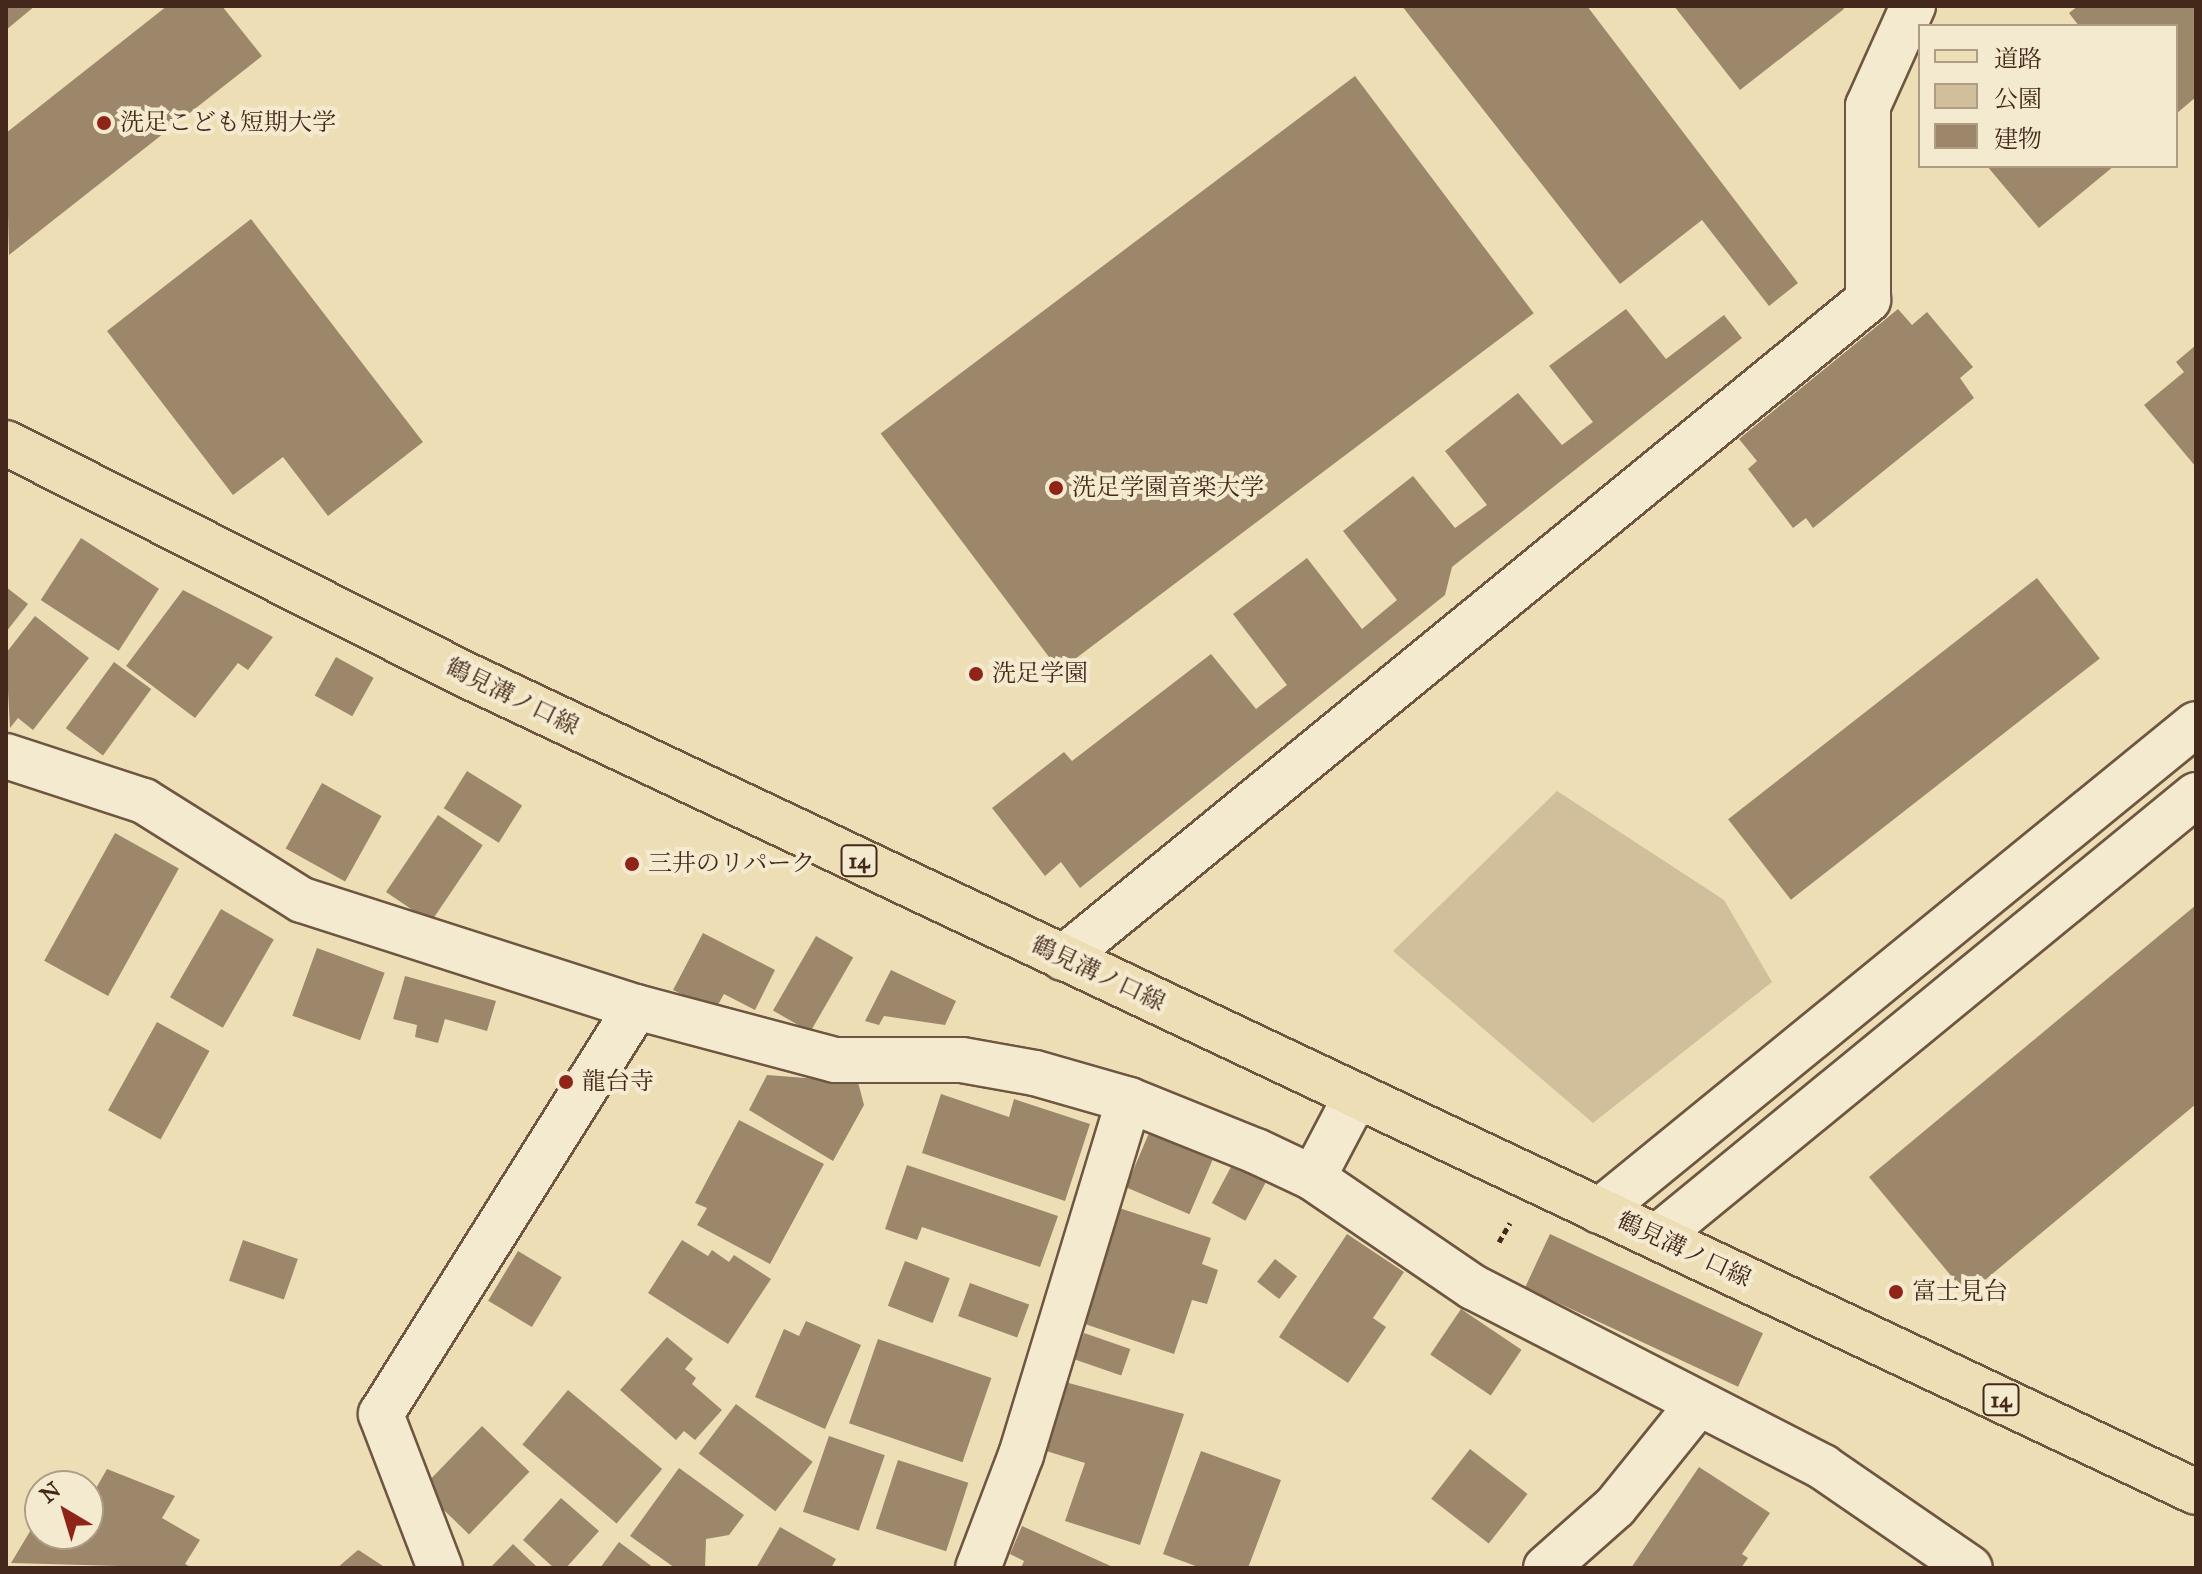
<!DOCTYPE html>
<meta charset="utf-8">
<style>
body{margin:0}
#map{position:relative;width:2202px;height:1574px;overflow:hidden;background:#eedeb5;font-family:"IM FELL Great Primer","Noto Serif JP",serif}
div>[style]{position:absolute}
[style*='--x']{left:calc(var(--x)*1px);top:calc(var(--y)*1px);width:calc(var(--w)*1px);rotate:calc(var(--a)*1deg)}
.green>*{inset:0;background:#d1bf9b}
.building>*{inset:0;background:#9c876b;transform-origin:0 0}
.path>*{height:5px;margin-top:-2.5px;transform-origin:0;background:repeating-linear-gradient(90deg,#44281b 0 6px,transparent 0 10px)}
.roads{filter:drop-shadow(2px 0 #6e5642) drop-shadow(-2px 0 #6e5642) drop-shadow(0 2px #6e5642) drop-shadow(0 -2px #6e5642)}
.minor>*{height:44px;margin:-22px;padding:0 22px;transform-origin:22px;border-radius:22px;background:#f4eacf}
.major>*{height:44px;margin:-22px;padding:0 22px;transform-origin:22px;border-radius:22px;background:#eedeb5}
.dots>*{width:22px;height:22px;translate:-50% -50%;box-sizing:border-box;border:4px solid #f4eacf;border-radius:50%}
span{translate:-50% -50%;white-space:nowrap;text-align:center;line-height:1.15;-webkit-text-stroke:8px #f4eacf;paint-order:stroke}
.shield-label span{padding:2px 6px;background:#f4eacf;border:2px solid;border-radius:6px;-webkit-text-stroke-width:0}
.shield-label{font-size:22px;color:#44281b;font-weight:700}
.poi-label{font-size:24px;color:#44281b}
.left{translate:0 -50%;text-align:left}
.street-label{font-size:24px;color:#44281b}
.frame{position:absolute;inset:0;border:8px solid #44281b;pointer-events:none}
.legend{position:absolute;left:1918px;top:24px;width:260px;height:144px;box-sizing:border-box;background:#f4eacf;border:2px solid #ae9c87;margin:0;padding:10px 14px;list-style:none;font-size:24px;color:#44281b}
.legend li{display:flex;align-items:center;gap:16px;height:40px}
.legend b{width:40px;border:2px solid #ae9c87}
.north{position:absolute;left:24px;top:1470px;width:80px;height:80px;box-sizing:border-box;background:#f4eacf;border:2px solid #ae9c87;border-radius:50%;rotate:322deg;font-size:22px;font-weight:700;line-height:32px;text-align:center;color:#44281b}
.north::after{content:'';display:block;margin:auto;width:28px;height:36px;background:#8f2418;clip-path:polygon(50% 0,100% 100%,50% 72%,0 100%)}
</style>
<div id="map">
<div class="green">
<div style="clip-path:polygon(1557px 791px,1724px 900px,1772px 982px,1593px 1123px,1393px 951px)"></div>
</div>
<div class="building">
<div style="clip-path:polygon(6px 6px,35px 6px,6px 30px)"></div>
<div style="clip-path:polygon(167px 6px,222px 6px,262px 56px,9px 255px,6px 133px)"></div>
<div style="clip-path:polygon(1402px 6px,1587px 6px,1798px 283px,1769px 306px,1702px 220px,1620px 284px)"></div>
<div style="clip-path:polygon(1674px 6px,1842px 6px,1844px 9px,1740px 90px)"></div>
<div style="clip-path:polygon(2078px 6px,2196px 6px,2196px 97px,2176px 114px,2176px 26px,2079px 26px,2069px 13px)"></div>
<div style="left:1355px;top:76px;width:297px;height:594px;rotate:53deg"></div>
<div style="clip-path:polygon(1987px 166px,2114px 166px,2039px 228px)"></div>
<div style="clip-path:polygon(251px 219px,423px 442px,328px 516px,283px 457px,233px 495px,107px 331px)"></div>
<div style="clip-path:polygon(1626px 309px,1666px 359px,1724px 315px,1742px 338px,1452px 567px,1445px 595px,1080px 888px,1061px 862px,1045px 876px,992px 808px,1064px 752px,1072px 761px,1211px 654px,1256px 709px,1287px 685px,1233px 614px,1307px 558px,1362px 629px,1397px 600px,1343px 531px,1413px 476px,1455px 528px,1487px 505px,1445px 451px,1518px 393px,1562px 445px,1593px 422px,1549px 366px)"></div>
<div style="clip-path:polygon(1898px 309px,1912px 325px,1927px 312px,1973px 367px,1960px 378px,1974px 398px,1813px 528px,1806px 518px,1793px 528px,1748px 469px,1757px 461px,1739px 439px)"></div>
<div style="clip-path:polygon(2196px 345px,2196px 467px,2144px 405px,2184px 372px,2176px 362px)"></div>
<div style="left:81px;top:538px;width:93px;height:74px;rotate:33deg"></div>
<div style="left:2037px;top:578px;width:102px;height:392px;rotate:52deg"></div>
<div style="clip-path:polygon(6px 587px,28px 604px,6px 632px)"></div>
<div style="clip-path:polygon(183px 590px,273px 637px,248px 670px,238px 663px,195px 718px,126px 666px)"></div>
<div style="clip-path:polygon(35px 616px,89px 658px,33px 730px,18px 718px,10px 728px,6px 653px)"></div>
<div style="left:336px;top:657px;width:43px;height:44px;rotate:29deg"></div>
<div style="left:114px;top:662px;width:46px;height:82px;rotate:36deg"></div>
<div style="left:467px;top:771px;width:65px;height:44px;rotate:32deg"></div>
<div style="left:322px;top:783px;width:68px;height:75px;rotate:29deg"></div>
<div style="left:438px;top:815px;width:54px;height:93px;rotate:34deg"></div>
<div style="left:115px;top:833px;width:73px;height:146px;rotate:29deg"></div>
<div style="clip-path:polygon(2196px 905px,2196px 1104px,1967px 1295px,1869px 1177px)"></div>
<div style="left:221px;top:909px;width:61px;height:102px;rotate:30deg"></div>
<div style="clip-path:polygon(703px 933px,775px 970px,755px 1010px,724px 994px,715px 1010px,673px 990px)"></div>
<div style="left:816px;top:936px;width:43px;height:86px;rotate:30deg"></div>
<div style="left:317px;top:948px;width:72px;height:72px;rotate:20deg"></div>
<div style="clip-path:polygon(891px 970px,956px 1001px,945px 1025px,884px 1016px,879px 1025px,865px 1021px)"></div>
<div style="clip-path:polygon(405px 976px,496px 1001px,487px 1031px,445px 1019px,438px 1043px,415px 1037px,417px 1025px,393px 1019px)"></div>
<div style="left:157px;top:1022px;width:60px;height:101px;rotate:29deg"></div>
<div style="clip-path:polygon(767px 1075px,858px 1082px,864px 1105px,833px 1161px,749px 1110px)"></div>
<div style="clip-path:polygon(941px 1094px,1009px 1117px,1014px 1099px,1090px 1124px,1065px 1201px,922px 1153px)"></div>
<div style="clip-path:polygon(739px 1120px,824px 1164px,770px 1264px,697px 1225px,707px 1208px,695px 1203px)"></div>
<div style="left:1149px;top:1133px;width:69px;height:59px;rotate:23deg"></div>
<div style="clip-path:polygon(907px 1165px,1058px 1216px,1040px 1267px,922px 1227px,917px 1240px,885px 1229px)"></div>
<div style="left:1232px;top:1165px;width:38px;height:43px;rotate:28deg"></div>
<div style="clip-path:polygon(1116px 1207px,1211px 1238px,1202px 1264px,1218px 1270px,1207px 1304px,1192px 1300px,1174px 1354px,1079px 1322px)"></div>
<div style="clip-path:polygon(1347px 1234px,1404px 1272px,1373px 1318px,1386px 1327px,1348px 1383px,1279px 1337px)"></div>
<div style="left:1550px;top:1234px;width:235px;height:59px;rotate:25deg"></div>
<div style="left:243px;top:1240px;width:58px;height:43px;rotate:19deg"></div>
<div style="clip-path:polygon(682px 1240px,708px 1256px,712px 1250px,729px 1262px,734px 1255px,771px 1279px,728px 1344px,648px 1293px)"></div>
<div style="left:518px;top:1251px;width:51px;height:58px;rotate:31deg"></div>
<div style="left:1275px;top:1259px;width:28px;height:29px;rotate:38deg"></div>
<div style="left:905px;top:1261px;width:48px;height:48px;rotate:21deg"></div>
<div style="left:970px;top:1283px;width:63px;height:35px;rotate:20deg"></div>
<div style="left:1461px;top:1309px;width:73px;height:55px;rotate:34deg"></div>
<div style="clip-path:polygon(806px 1321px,861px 1345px,825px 1429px,755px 1397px,784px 1329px,799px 1336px)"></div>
<div style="left:1084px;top:1333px;width:49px;height:28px;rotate:19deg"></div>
<div style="clip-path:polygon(667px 1337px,693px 1359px,685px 1369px,696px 1378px,692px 1384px,722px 1410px,695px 1440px,684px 1431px,676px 1440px,620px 1390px)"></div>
<div style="left:878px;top:1339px;width:120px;height:89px;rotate:19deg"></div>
<div style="clip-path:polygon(1065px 1382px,1184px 1414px,1140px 1545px,1065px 1521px,1085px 1463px,1043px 1450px)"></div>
<div style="left:568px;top:1390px;width:123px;height:71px;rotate:40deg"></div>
<div style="left:736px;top:1404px;width:96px;height:62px;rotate:37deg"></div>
<div style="left:482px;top:1426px;width:66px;height:87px;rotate:44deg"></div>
<div style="left:829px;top:1436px;width:59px;height:80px;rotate:19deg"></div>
<div style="left:1470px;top:1449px;width:73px;height:63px;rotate:38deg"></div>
<div style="clip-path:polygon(1201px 1451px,1281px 1480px,1248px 1568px,1201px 1568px,1163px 1554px)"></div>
<div style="left:898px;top:1460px;width:74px;height:72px;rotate:18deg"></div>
<div style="clip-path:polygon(1699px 1467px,1770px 1513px,1742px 1554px,1748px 1558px,1741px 1568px,1631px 1568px)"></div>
<div style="clip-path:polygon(679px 1468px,744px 1515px,729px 1535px,706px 1539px,705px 1568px,675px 1568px,630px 1536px)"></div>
<div style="clip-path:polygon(107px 1469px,175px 1496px,162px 1518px,200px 1540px,185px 1564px,193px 1568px,11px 1563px,32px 1528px,49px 1537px,88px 1534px,88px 1487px,95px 1490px)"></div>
<div style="clip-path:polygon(561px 1498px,599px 1531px,566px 1568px,554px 1568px,523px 1540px)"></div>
<div style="clip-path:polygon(1022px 1526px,1115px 1568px,1021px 1568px,1024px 1561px,1010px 1554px)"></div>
<div style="clip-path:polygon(780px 1527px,836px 1559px,831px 1568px,756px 1568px)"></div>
<div style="clip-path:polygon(619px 1542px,654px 1568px,600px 1568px)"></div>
<div style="clip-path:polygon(513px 1544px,538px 1568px,490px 1568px)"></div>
<div style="clip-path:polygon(358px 1550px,360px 1551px,386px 1568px,337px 1568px)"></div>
</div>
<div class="path">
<div style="--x:1499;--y:1242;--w:22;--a:-60"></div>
</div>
<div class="roads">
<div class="minor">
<div style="--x:6;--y:756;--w:145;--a:18.1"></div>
<div style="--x:144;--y:801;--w:186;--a:32.1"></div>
<div style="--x:302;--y:900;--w:351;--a:17.8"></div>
<div style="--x:636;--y:1007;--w:206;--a:14.9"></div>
<div style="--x:835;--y:1060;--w:127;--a:0"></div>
<div style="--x:962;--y:1060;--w:74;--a:10.1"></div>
<div style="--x:1035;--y:1073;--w:98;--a:16"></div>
<div style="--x:1129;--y:1100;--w:137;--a:21.9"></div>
<div style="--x:1256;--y:1151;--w:63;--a:25.3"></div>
<div style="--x:1313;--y:1178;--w:194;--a:34.3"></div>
<div style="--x:1473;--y:1287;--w:394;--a:27.2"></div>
<div style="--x:1823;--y:1467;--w:178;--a:34.5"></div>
<div style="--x:1063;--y:958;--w:1040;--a:-39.26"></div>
<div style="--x:1868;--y:300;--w:194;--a:-90"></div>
<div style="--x:1868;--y:106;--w:110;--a:-65.8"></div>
<div style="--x:1313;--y:1178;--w:93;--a:-62.3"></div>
<div style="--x:1599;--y:1211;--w:770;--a:-39.21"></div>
<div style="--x:1657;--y:1237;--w:697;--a:-39.35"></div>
<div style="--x:440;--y:1568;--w:165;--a:-111"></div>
<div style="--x:381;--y:1414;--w:480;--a:-57.9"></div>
<div style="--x:978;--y:1568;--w:121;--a:-69.2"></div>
<div style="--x:1021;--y:1455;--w:371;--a:-73.1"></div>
<div style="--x:1546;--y:1568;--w:92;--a:-41.5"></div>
<div style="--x:1615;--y:1507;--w:132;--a:-51.1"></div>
</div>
<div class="major">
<div style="--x:6;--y:443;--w:513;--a:26.76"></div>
<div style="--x:464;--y:674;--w:1915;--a:25.28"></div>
</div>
</div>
<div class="dots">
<div style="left:104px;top:123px;background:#8f2418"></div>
<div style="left:1056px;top:488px;background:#8f2418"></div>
<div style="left:976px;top:674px;background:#8f2418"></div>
<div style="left:632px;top:864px;background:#8f2418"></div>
<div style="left:566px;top:1082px;background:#8f2418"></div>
<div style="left:1896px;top:1292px;background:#8f2418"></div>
</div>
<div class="shield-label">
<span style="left:859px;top:861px">14</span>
<span style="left:2001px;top:1400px">14</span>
</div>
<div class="poi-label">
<span class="left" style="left:120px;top:123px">洗足こども短期大学</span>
<span class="left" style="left:1072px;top:488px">洗足学園音楽大学</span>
<span class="left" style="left:992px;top:674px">洗足学園</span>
<span class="left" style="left:648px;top:864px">三井のリパーク</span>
<span class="left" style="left:582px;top:1082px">龍台寺</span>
<span class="left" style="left:1912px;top:1292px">富士見台</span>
</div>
<div class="street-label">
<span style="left:512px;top:697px;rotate:26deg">鶴見溝ノ口線</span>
<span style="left:1098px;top:974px;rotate:25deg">鶴見溝ノ口線</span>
<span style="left:1684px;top:1250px;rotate:25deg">鶴見溝ノ口線</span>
</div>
<div class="frame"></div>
<ul class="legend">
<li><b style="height:10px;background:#eedeb5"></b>道路</li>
<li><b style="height:22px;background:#d1bf9b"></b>公園</li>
<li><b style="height:22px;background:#9c876b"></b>建物</li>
</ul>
<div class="north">N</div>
</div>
